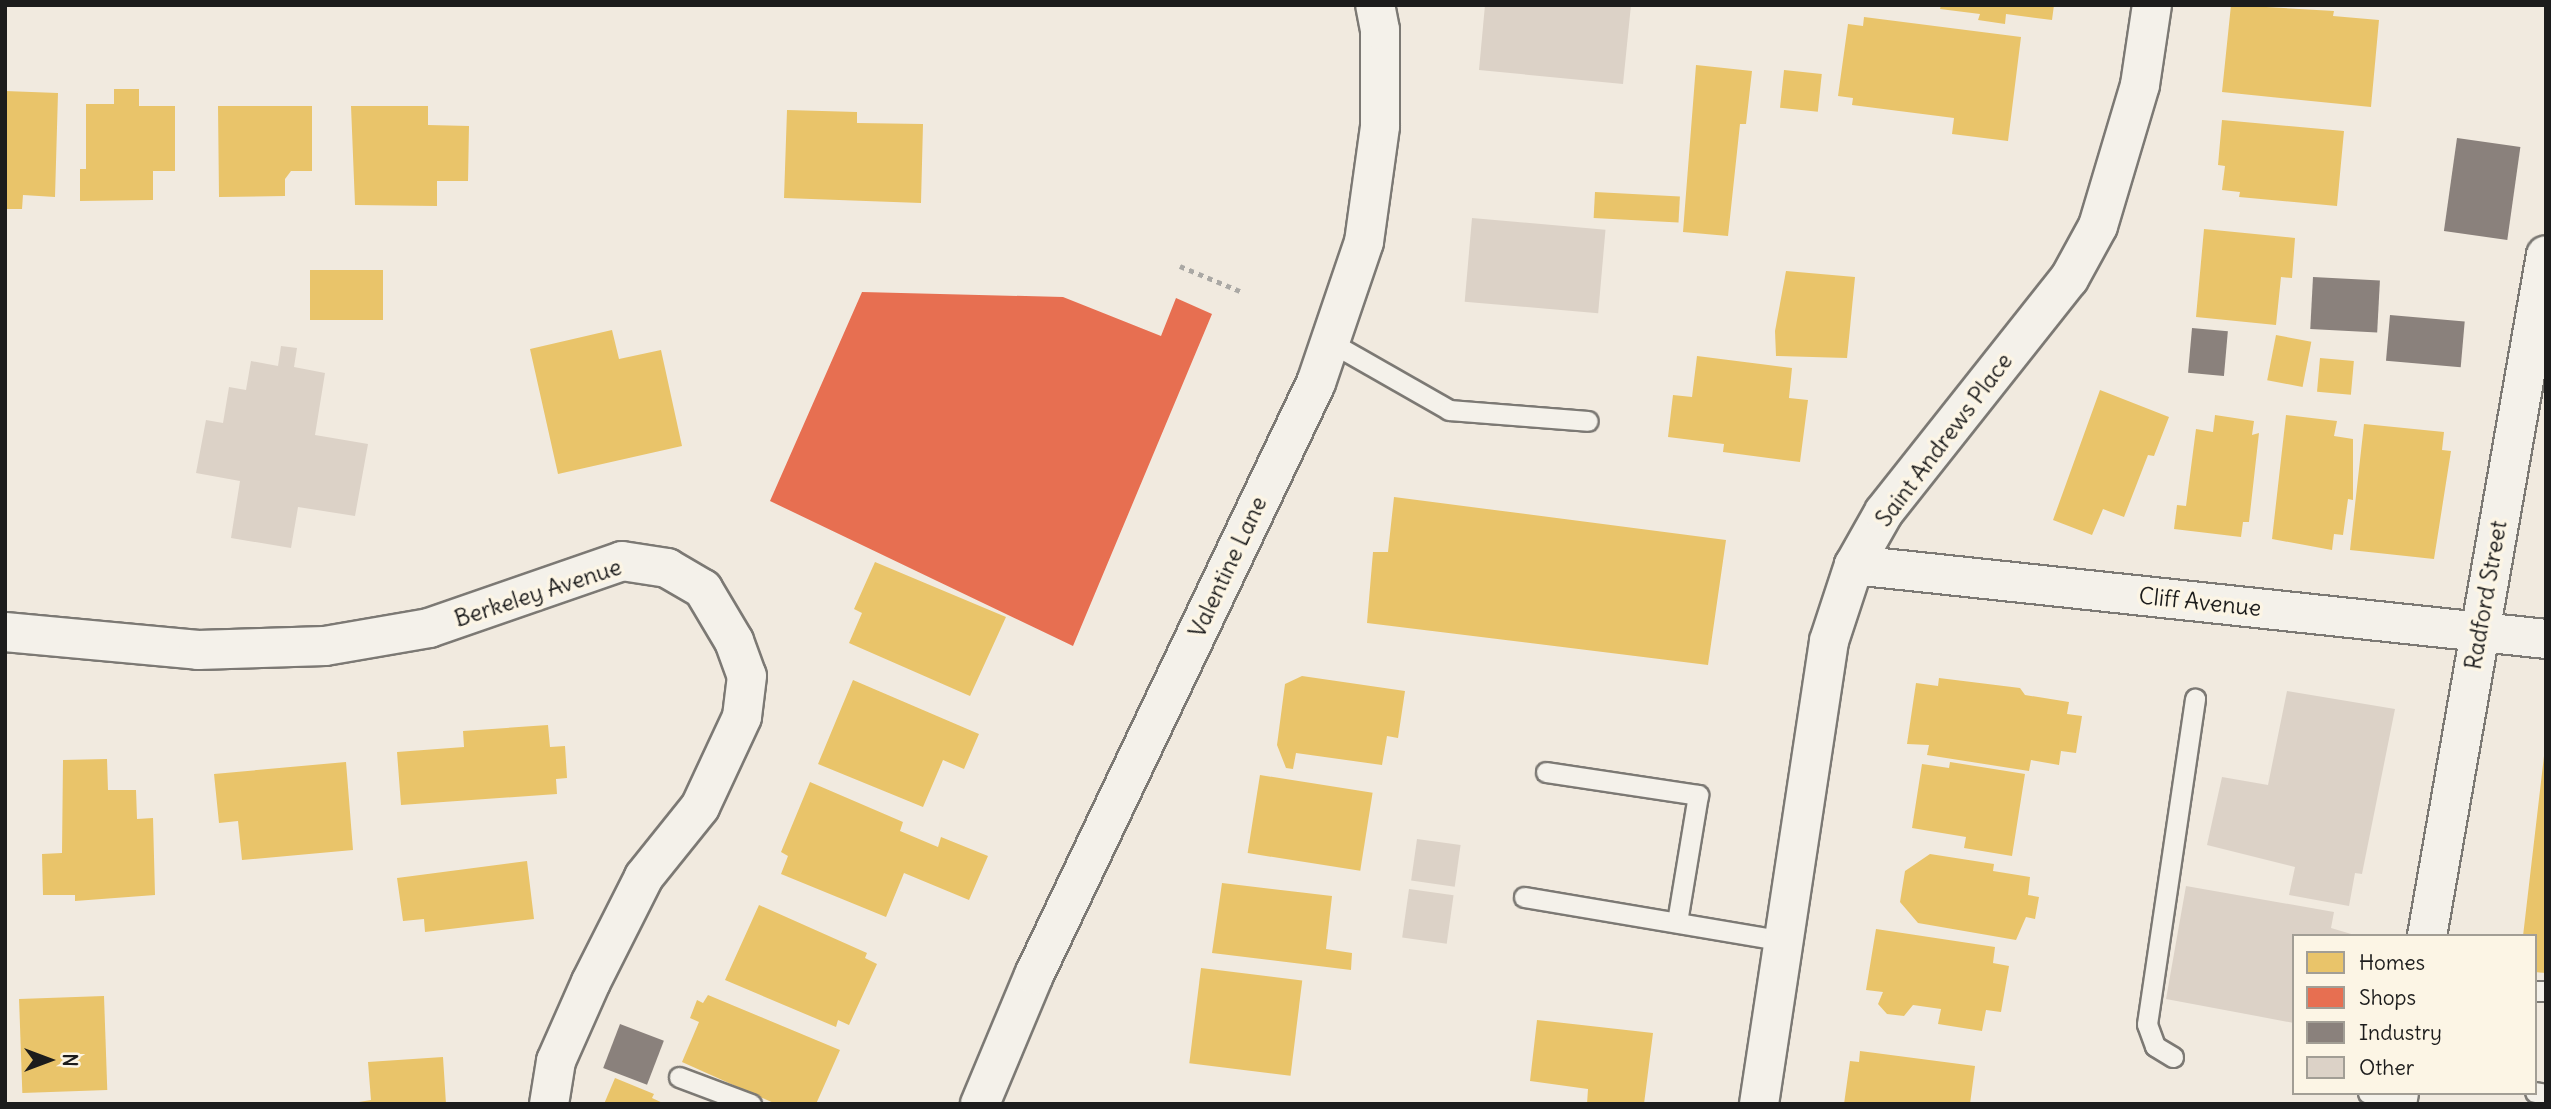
<!DOCTYPE html>
<style>
body{margin:0}
#map{position:relative;width:2551px;height:1109px;overflow:hidden;background:#f1eadf;font-family:Delius,sans-serif}
div>[style]{position:absolute}
[style*='--x']{left:calc(var(--x)*1px);top:calc(var(--y)*1px);width:calc(var(--w)*1px);rotate:calc(var(--a)*1deg)}
.homes>*{inset:0;background:#e9c46a;transform-origin:0 0}
.shops>*{inset:0;background:#e76f51}
.industry>*{inset:0;background:#8a817c;transform-origin:0 0}
.building>*{inset:0;background:#dcd2c7;transform-origin:0 0}
.path>*{height:4.5px;margin-top:-2.25px;transform-origin:0;background:repeating-linear-gradient(90deg,#aaa8a4 0 5px,transparent 0 10px)}
.roads{filter:drop-shadow(2px 0 #7c7974) drop-shadow(-2px 0 #7c7974) drop-shadow(0 2px #7c7974) drop-shadow(0 -2px #7c7974)}
.lane>*{height:19px;margin:-9.5px;padding:0 9.5px;transform-origin:9.5px;border-radius:9.5px;background:#f4f1ea}
.street>*{height:38px;margin:-19px;padding:0 19px;transform-origin:19px;border-radius:19px;background:#f4f1ea}
.secondary>*{height:38px;margin:-19px;padding:0 19px;transform-origin:19px;border-radius:19px;background:#f4f1ea}
span{translate:-50% -50%;white-space:nowrap;text-align:center;line-height:1.15;-webkit-text-stroke:7px #fcf5e5;paint-order:stroke}
.street-label{font-size:23px;color:#1c1c1c}
.frame{position:absolute;inset:0;border:7px solid #1c1c1c;pointer-events:none}
.legend{position:absolute;left:2292px;top:934px;width:245px;height:161px;box-sizing:border-box;background:#fcf5e5;border:2px solid #a29e95;margin:0;padding:9px 12px;list-style:none;font-size:21px;color:#1c1c1c}
.legend li{display:flex;align-items:center;gap:14px;height:35px}
.legend b{width:35px;border:2px solid #a29e95}
.north{position:absolute;left:14px;top:1025px;width:70px;height:70px;-webkit-text-stroke:5px #fcf5e5;paint-order:stroke;rotate:90deg;font-size:19px;font-weight:700;line-height:28px;text-align:center;color:#1c1c1c}
.north::after{content:'';display:block;margin:auto;width:24px;height:32px;background:#1c1c1c;clip-path:polygon(50% 0,100% 100%,50% 72%,0 100%)}
</style>
<div id="map">
<div class="homes">
<div style="clip-path:polygon(1941px 5px,2054px 5px,2052px 20px,2006px 14px,2005px 24px,1978px 20px,1980px 14px,1940px 9px)"></div>
<div style="clip-path:polygon(2231px 5px,2334px 11px,2333px 16px,2379px 20px,2371px 107px,2222px 92px)"></div>
<div style="clip-path:polygon(1864px 17px,2021px 37px,2008px 141px,1952px 134px,1954px 118px,1852px 105px,1853px 98px,1838px 96px,1848px 24px,1863px 26px)"></div>
<div style="clip-path:polygon(1696px 65px,1752px 71px,1746px 124px,1740px 124px,1728px 236px,1683px 232px)"></div>
<div style="left:1784px;top:70px;width:38px;height:38px;rotate:6deg"></div>
<div style="clip-path:polygon(114px 89px,139px 89px,139px 106px,175px 106px,175px 171px,153px 171px,153px 200px,80px 201px,80px 169px,86px 169px,86px 104px,114px 104px)"></div>
<div style="clip-path:polygon(5px 91px,58px 93px,55px 197px,23px 195px,22px 209px,5px 209px)"></div>
<div style="clip-path:polygon(218px 106px,312px 106px,312px 171px,291px 171px,285px 179px,285px 196px,219px 197px)"></div>
<div style="clip-path:polygon(351px 106px,428px 106px,428px 125px,469px 126px,468px 181px,437px 181px,437px 206px,355px 205px)"></div>
<div style="clip-path:polygon(787px 110px,857px 112px,857px 123px,923px 124px,921px 203px,784px 198px)"></div>
<div style="clip-path:polygon(2222px 120px,2344px 131px,2337px 206px,2239px 197px,2240px 192px,2222px 190px,2225px 166px,2218px 165px)"></div>
<div style="left:1595px;top:192px;width:85px;height:26px;rotate:3deg"></div>
<div style="clip-path:polygon(2204px 229px,2295px 238px,2292px 278px,2281px 277px,2276px 325px,2196px 317px)"></div>
<div style="left:310px;top:270px;width:73px;height:50px"></div>
<div style="clip-path:polygon(1786px 271px,1855px 277px,1847px 358px,1776px 356px,1775px 331px)"></div>
<div style="clip-path:polygon(612px 330px,619px 359px,661px 350px,682px 446px,558px 474px,530px 349px)"></div>
<div style="left:2276px;top:335px;width:36px;height:46px;rotate:11deg"></div>
<div style="clip-path:polygon(1697px 356px,1792px 368px,1789px 398px,1808px 400px,1800px 462px,1723px 452px,1724px 444px,1668px 437px,1673px 395px,1692px 397px)"></div>
<div style="left:2320px;top:358px;width:34px;height:34px;rotate:5deg"></div>
<div style="clip-path:polygon(2100px 390px,2169px 417px,2154px 456px,2148px 455px,2124px 517px,2103px 509px,2092px 535px,2053px 520px)"></div>
<div style="clip-path:polygon(2215px 415px,2254px 421px,2252px 435px,2259px 433px,2249px 522px,2243px 522px,2241px 537px,2174px 529px,2177px 505px,2186px 506px,2196px 429px,2213px 432px)"></div>
<div style="clip-path:polygon(2286px 415px,2337px 421px,2334px 436px,2353px 439px,2353px 500px,2348px 499px,2343px 535px,2334px 534px,2332px 550px,2272px 539px)"></div>
<div style="clip-path:polygon(2364px 424px,2444px 432px,2442px 450px,2451px 451px,2434px 559px,2350px 550px)"></div>
<div style="clip-path:polygon(1394px 497px,1726px 540px,1708px 665px,1367px 623px,1373px 552px,1388px 552px)"></div>
<div style="clip-path:polygon(875px 562px,1006px 617px,970px 696px,849px 643px,862px 613px,854px 609px)"></div>
<div style="clip-path:polygon(1302px 676px,1405px 691px,1398px 738px,1387px 736px,1382px 765px,1296px 753px,1293px 769px,1286px 768px,1277px 745px,1285px 684px)"></div>
<div style="clip-path:polygon(1939px 678px,2020px 688px,2025px 695px,2069px 702px,2067px 714px,2082px 716px,2076px 753px,2061px 751px,2059px 765px,2031px 760px,2029px 771px,1927px 755px,1929px 745px,1907px 744px,1916px 683px,1938px 686px)"></div>
<div style="clip-path:polygon(853px 680px,979px 734px,964px 769px,943px 760px,923px 807px,818px 764px)"></div>
<div style="clip-path:polygon(548px 725px,550px 747px,565px 746px,567px 778px,556px 779px,557px 794px,401px 805px,397px 752px,464px 747px,463px 731px)"></div>
<div style="clip-path:polygon(2544px 756px,2546px 756px,2546px 973px,2535px 972px,2535px 936px,2523px 936px)"></div>
<div style="clip-path:polygon(107px 759px,108px 790px,136px 790px,137px 819px,153px 818px,155px 895px,75px 901px,75px 895px,43px 895px,42px 854px,62px 853px,63px 760px)"></div>
<div style="clip-path:polygon(346px 762px,353px 850px,242px 860px,238px 821px,219px 823px,214px 774px)"></div>
<div style="clip-path:polygon(1950px 762px,2025px 774px,2012px 856px,1964px 848px,1966px 837px,1912px 828px,1922px 764px,1949px 768px)"></div>
<div style="left:1260px;top:775px;width:114px;height:79px;rotate:9deg"></div>
<div style="clip-path:polygon(810px 782px,903px 822px,900px 831px,938px 847px,941px 837px,988px 856px,969px 900px,904px 873px,886px 917px,781px 874px,788px 856px,781px 852px)"></div>
<div style="clip-path:polygon(1930px 854px,1994px 864px,1993px 871px,2030px 877px,2028px 895px,2039px 897px,2035px 919px,2026px 917px,2016px 940px,1918px 923px,1900px 902px,1905px 871px)"></div>
<div style="clip-path:polygon(527px 861px,534px 919px,425px 932px,424px 919px,403px 921px,397px 878px)"></div>
<div style="clip-path:polygon(1222px 883px,1332px 896px,1326px 949px,1352px 953px,1351px 970px,1212px 953px)"></div>
<div style="clip-path:polygon(759px 905px,867px 953px,865px 958px,877px 964px,849px 1025px,838px 1020px,836px 1027px,725px 980px)"></div>
<div style="clip-path:polygon(1876px 929px,1995px 947px,1993px 963px,2009px 966px,2001px 1012px,1986px 1010px,1982px 1031px,1938px 1024px,1941px 1009px,1913px 1005px,1904px 1016px,1887px 1014px,1878px 1004px,1883px 992px,1866px 990px)"></div>
<div style="left:1201px;top:968px;width:102px;height:96px;rotate:7deg"></div>
<div style="clip-path:polygon(708px 995px,840px 1050px,816px 1104px,776px 1104px,682px 1062px,699px 1022px,690px 1018px,697px 1000px,703px 1003px)"></div>
<div style="left:104px;top:996px;width:94px;height:85px;rotate:88deg"></div>
<div style="clip-path:polygon(1537px 1020px,1653px 1033px,1644px 1104px,1587px 1104px,1588px 1089px,1530px 1081px)"></div>
<div style="clip-path:polygon(1860px 1051px,1975px 1066px,1970px 1104px,1844px 1104px,1850px 1061px,1859px 1062px)"></div>
<div style="clip-path:polygon(443px 1057px,446px 1104px,347px 1104px,371px 1100px,368px 1062px)"></div>
<div style="clip-path:polygon(615px 1078px,654px 1094px,652px 1098px,665px 1104px,604px 1104px)"></div>
</div>
<div class="shops">
<div style="clip-path:polygon(862px 292px,1063px 297px,1161px 336px,1176px 298px,1212px 314px,1073px 646px,770px 501px)"></div>
</div>
<div class="industry">
<div style="left:2457px;top:138px;width:64px;height:94px;rotate:8deg"></div>
<div style="left:2313px;top:277px;width:67px;height:52px;rotate:3deg"></div>
<div style="left:2390px;top:315px;width:75px;height:46px;rotate:5deg"></div>
<div style="left:2192px;top:328px;width:36px;height:45px;rotate:5deg"></div>
<div style="left:620px;top:1024px;width:47px;height:47px;rotate:21deg"></div>
</div>
<div class="building">
<div style="clip-path:polygon(1485px 5px,1631px 5px,1623px 84px,1479px 70px)"></div>
<div style="left:1472px;top:218px;width:134px;height:84px;rotate:5deg"></div>
<div style="clip-path:polygon(281px 346px,297px 348px,294px 367px,325px 373px,315px 435px,368px 444px,355px 516px,298px 507px,291px 548px,231px 538px,240px 481px,196px 473px,206px 420px,223px 423px,229px 387px,246px 390px,251px 361px,278px 366px)"></div>
<div style="clip-path:polygon(2287px 691px,2395px 709px,2362px 874px,2355px 873px,2349px 906px,2289px 895px,2295px 867px,2207px 845px,2222px 777px,2268px 785px)"></div>
<div style="left:1417px;top:839px;width:44px;height:42px;rotate:8deg"></div>
<div style="clip-path:polygon(2186px 886px,2334px 912px,2331px 928px,2358px 936px,2294px 936px,2294px 1023px,2166px 999px)"></div>
<div style="left:1409px;top:889px;width:45px;height:49px;rotate:8deg"></div>
</div>
<div class="path">
<div style="--x:1180;--y:266;--w:65;--a:22.6"></div>
</div>
<div class="roads">
<div class="lane">
<div style="--x:1330;--y:342;--w:137;--a:29.7"></div>
<div style="--x:1449;--y:410;--w:139;--a:4.5"></div>
<div style="--x:1546;--y:772;--w:154;--a:8.6"></div>
<div style="--x:1698;--y:795;--w:129;--a:99.4"></div>
<div style="--x:1524;--y:897;--w:263;--a:9.6"></div>
<div style="--x:2535;--y:991;--w:11;--a:0"></div>
<div style="--x:2173;--y:1057;--w:21;--a:-149"></div>
<div style="--x:2155;--y:1046;--w:23;--a:-110"></div>
<div style="--x:2147;--y:1024;--w:329;--a:-81.6"></div>
<div style="--x:679;--y:1077;--w:77;--a:20.6"></div>
<div style="--x:2535;--y:1092;--w:11;--a:10"></div>
<div style="--x:2368;--y:1093;--w:30;--a:12"></div>
</div>
<div class="street">
<div style="--x:1854;--y:565;--w:696;--a:6.1"></div>
<div style="--x:5;--y:632;--w:194;--a:5.3"></div>
<div style="--x:198;--y:650;--w:127;--a:-1.8"></div>
<div style="--x:325;--y:646;--w:106;--a:-9.8"></div>
<div style="--x:429;--y:628;--w:204;--a:-19.1"></div>
<div style="--x:622;--y:561;--w:46;--a:8.8"></div>
<div style="--x:667;--y:568;--w:42;--a:30.3"></div>
<div style="--x:703;--y:589;--w:61;--a:59.2"></div>
<div style="--x:734;--y:641;--w:37;--a:70"></div>
<div style="--x:747;--y:676;--w:41;--a:97"></div>
<div style="--x:742;--y:717;--w:99;--a:115"></div>
<div style="--x:700;--y:807;--w:90;--a:128.7"></div>
<div style="--x:644;--y:877;--w:118;--a:116.8"></div>
<div style="--x:591;--y:982;--w:86;--a:113.9"></div>
<div style="--x:556;--y:1061;--w:44;--a:99.2"></div>
<div style="--x:1759;--y:1104;--w:468;--a:-81.4"></div>
<div style="--x:1829;--y:641;--w:80;--a:-71.8"></div>
<div style="--x:1854;--y:565;--w:61;--a:-60.5"></div>
<div style="--x:1884;--y:512;--w:298;--a:-51.6"></div>
<div style="--x:2069;--y:279;--w:60;--a:-61.3"></div>
<div style="--x:2098;--y:226;--w:147;--a:-73.4"></div>
<div style="--x:2140;--y:85;--w:81;--a:-81.5"></div>
</div>
<div class="secondary">
<div style="--x:2427;--y:936;--w:691;--a:-80.09"></div>
<div style="--x:980;--y:1104;--w:140;--a:-67.3"></div>
<div style="--x:1034;--y:975;--w:656;--a:-64.53"></div>
<div style="--x:1316;--y:383;--w:149;--a:-71.2"></div>
<div style="--x:1364;--y:242;--w:117;--a:-82.1"></div>
<div style="--x:1380;--y:126;--w:96;--a:-90"></div>
<div style="--x:1380;--y:30;--w:25;--a:-101"></div>
<div style="--x:2397;--y:1104;--w:11;--a:-80"></div>
</div>
</div>
<div class="street-label">
<span style="left:1944px;top:440px;rotate:-53deg">Saint Andrews Place</span>
<span style="left:1228px;top:567px;rotate:-65deg">Valentine Lane</span>
<span style="left:538px;top:593px;rotate:-18deg">Berkeley Avenue</span>
<span style="left:2486px;top:595px;rotate:-80deg">Radford Street</span>
<span style="left:2200px;top:602px;rotate:6deg">Cliff Avenue</span>
</div>
<div class="frame"></div>
<ul class="legend">
<li><b style="height:19px;background:#e9c46a"></b>Homes</li>
<li><b style="height:19px;background:#e76f51"></b>Shops</li>
<li><b style="height:19px;background:#8a817c"></b>Industry</li>
<li><b style="height:19px;background:#dcd2c7"></b>Other</li>
</ul>
<div class="north">N</div>
</div>
